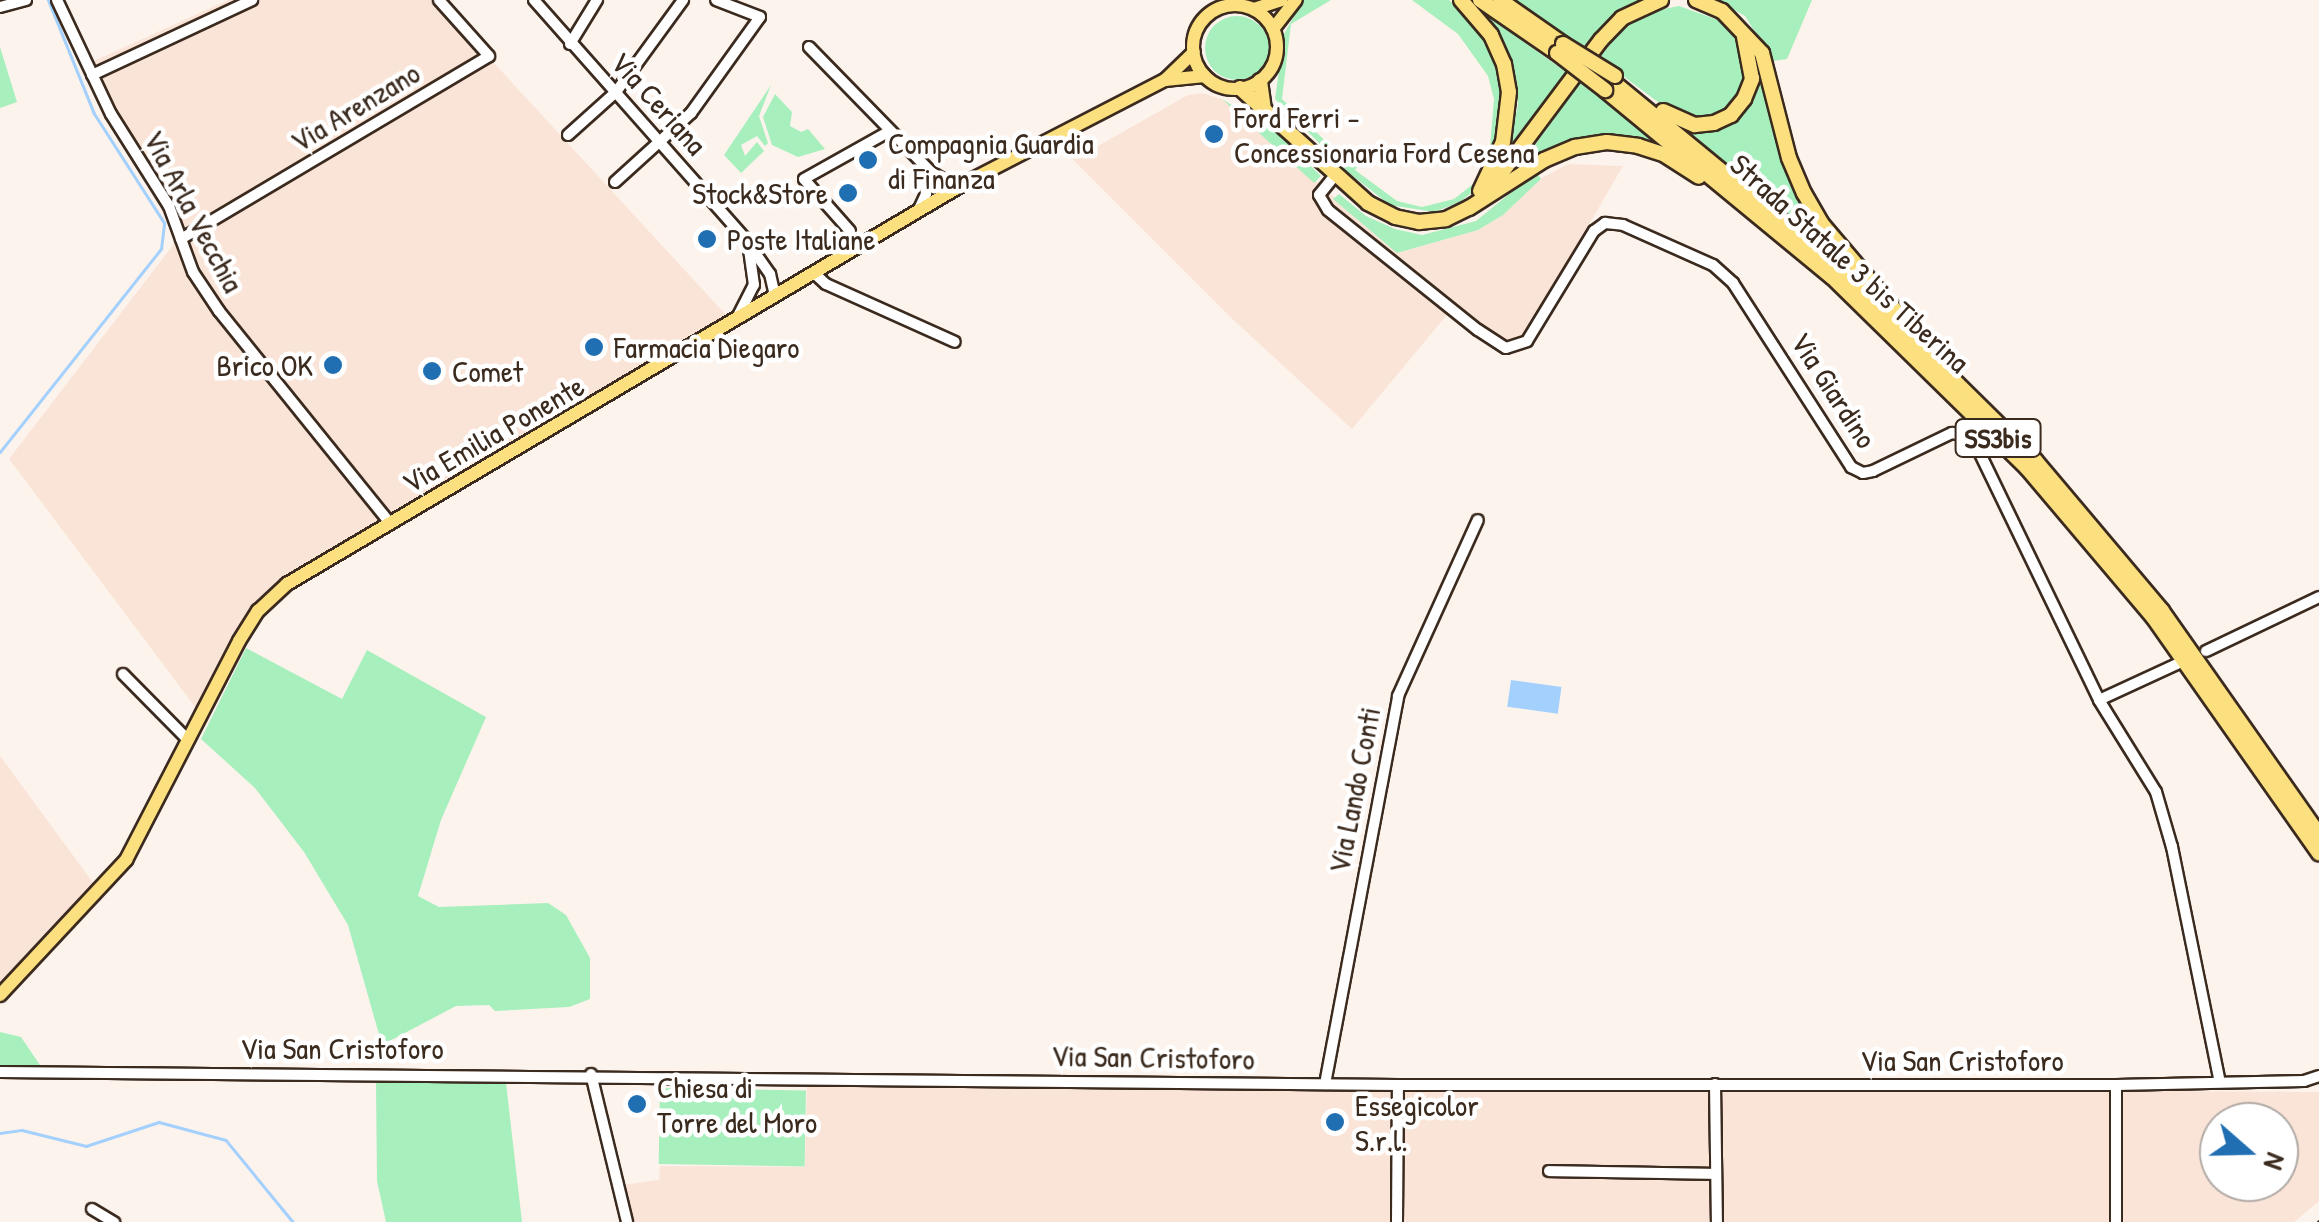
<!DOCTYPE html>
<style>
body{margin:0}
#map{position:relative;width:2319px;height:1222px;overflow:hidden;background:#fdf3ed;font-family:"Patrick Hand",sans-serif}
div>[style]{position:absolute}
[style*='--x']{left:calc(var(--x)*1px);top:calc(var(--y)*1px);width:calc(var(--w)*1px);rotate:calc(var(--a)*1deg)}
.built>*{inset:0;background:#fae4d7}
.green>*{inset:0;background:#a7efbc;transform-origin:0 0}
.round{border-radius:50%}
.water>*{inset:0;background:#a3d0fd;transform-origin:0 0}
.stream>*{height:2.5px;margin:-1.25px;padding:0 1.25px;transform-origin:1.25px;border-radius:1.25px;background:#a3d0fd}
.roads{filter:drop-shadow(2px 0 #3b2a1e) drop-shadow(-2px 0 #3b2a1e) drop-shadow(0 2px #3b2a1e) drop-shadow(0 -2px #3b2a1e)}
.minor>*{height:10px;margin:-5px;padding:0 5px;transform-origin:5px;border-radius:5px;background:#fff}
.major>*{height:12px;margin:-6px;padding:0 6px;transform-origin:6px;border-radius:6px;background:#fce080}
.major>.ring{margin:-6px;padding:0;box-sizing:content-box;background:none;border:12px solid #fce080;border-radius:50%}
.highway>*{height:14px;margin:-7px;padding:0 7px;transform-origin:7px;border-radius:7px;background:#fce080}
.rail>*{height:2.5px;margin:-1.25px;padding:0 1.25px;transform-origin:1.25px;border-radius:1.25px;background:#3b2a1e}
.bridges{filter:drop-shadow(2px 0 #3b2a1e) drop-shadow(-2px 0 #3b2a1e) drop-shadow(0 2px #3b2a1e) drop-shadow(0 -2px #3b2a1e)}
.highway-bridge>*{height:14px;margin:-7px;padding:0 7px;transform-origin:7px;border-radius:7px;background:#fce080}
.dots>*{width:28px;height:28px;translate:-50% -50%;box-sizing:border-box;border:5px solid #fff;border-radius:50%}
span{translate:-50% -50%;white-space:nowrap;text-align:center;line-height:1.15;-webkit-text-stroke:9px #fff;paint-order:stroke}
.shield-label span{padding:2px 8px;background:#fff;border:2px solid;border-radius:8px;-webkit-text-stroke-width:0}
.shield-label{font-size:28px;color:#3b2a1e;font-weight:700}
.street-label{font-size:30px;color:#3b2a1e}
.poi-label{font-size:30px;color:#3b2a1e}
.left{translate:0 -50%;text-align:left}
.right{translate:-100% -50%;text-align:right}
.north{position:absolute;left:2199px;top:1102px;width:100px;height:100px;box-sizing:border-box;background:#fff;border:2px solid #b1aaa5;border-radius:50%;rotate:110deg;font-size:28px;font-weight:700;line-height:40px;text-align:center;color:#3b2a1e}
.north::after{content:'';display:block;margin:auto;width:35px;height:45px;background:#1f6fb2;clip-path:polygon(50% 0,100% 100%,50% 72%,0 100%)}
</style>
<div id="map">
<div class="built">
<div style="clip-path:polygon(228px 0,436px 0,727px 316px,557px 414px,260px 601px,241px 626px,198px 711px,9px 459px,183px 232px,112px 126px,83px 66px)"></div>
<div style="clip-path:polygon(1202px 93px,1222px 99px,1398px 253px,1478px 230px,1503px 215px,1531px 184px,1568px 164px,1623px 166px,1524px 337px,1504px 340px,1456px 304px,1352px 429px,1227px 314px,1058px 145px,1072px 136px,1091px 150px,1188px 95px)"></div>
<div style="clip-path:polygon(0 756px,97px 888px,0 989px)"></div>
<div style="clip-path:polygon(evenodd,807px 1084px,2319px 1092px,2319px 1201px,2294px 1222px,630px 1222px,622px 1185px,659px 1180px,660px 1166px,805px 1167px,807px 1084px,2219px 1122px,2279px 1122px,2279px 1182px,2219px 1182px,2219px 1122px)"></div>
</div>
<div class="green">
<div style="clip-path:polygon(1303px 0,1331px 0,1291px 24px,1282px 99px,1345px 160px,1355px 153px,1362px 160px,1355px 170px,1397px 201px,1422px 207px,1454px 199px,1472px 185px,1489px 159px,1494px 99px,1488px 76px,1458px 34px,1412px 0,1449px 0,1483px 32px,1506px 88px,1500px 141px,1475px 190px,1460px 202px,1434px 212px,1390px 205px,1349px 173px,1275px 99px,1284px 34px)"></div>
<div style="clip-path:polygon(1512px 0,1640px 0,1603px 28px,1586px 48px)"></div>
<div style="clip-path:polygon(1716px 0,1812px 0,1787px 59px,1773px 61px,1745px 16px)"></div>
<div style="clip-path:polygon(1679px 6px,1721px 21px,1737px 37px,1746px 79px,1728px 109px,1712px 117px,1693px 119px,1670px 111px,1599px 58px,1626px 25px,1653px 11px)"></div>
<div style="clip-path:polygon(1482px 12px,1570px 75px,1492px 181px,1509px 149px,1518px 104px,1510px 59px)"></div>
<div class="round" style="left:1205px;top:16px;width:64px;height:64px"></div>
<div style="clip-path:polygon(0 47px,17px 102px,0 108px)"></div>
<div style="clip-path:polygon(1757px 61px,1801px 200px,1836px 258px,1679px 127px,1715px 131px,1741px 117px,1757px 85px)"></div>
<div style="clip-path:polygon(1580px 83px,1678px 157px,1605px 139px,1511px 178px)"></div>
<div style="clip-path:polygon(771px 85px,759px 116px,768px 143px,765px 146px,757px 136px,741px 145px,745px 156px,757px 142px,764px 151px,741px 173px,724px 155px)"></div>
<div style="clip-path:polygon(775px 94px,792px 112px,790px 126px,801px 132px,808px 129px,825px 149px,798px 157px,772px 145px,763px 117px)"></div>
<div style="clip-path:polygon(1222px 99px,1251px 117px,1257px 113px,1321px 176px,1314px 183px)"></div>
<div style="clip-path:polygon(1536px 172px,1541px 179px,1503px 215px,1478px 230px,1397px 253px,1333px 199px,1339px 194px,1366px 216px,1395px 229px,1422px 235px,1476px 221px)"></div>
<div style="clip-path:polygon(246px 648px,342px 699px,367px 650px,486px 717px,441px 820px,418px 896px,439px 907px,548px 903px,566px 915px,590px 958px,590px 999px,569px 1007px,495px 1011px,489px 1005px,456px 1006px,382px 1045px,348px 925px,304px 852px,255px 788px,201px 739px)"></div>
<div style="clip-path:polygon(0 1032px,21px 1037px,42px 1068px,0 1068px)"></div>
<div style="clip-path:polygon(376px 1082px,506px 1083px,522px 1222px,386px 1222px,377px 1181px)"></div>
<div style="left:660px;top:1088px;width:146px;height:76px;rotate:1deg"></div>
</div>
<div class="water">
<div style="left:1511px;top:680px;width:51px;height:27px;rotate:8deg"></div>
</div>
<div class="stream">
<div style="--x:0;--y:452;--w:259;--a:-51.6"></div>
<div style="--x:161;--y:249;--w:26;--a:-83"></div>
<div style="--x:164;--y:223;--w:130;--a:-122.7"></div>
<div style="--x:94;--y:114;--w:123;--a:-112"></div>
<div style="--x:0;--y:1133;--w:22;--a:-8"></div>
<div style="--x:22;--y:1130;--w:66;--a:14"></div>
<div style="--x:86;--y:1146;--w:77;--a:-18.2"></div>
<div style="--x:159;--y:1122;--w:69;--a:15"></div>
<div style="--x:226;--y:1140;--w:106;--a:50.7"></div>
</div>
<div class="roads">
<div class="minor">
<div style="--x:57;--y:0;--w:126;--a:64.7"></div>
<div style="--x:111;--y:114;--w:109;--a:57.8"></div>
<div style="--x:169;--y:206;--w:70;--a:70"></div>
<div style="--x:193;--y:272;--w:47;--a:56.3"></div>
<div style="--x:219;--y:311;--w:271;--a:51.1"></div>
<div style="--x:534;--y:0;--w:320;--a:48.5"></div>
<div style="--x:746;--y:240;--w:42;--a:54.8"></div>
<div style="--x:770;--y:274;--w:22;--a:77"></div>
<div style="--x:0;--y:7;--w:27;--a:-15"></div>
<div style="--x:570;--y:44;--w:52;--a:-58.5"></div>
<div style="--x:809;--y:47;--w:175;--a:45.7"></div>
<div style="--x:931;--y:172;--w:17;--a:31"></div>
<div style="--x:946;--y:181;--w:17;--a:3"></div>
<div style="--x:92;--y:75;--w:177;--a:-25.1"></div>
<div style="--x:568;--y:135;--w:64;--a:-41.9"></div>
<div style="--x:616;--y:92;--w:114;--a:-53.9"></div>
<div style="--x:1336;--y:174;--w:27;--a:129"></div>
<div style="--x:1319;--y:195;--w:17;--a:59"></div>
<div style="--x:1328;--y:210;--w:192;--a:38.7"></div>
<div style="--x:1478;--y:330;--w:33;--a:33"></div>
<div style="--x:1506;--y:348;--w:22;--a:-18"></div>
<div style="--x:1527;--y:341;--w:129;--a:-58.7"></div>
<div style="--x:1594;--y:231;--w:14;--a:-36"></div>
<div style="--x:1605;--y:223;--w:18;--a:6"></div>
<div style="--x:1623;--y:225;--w:98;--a:24"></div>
<div style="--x:1713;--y:265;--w:27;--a:42"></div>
<div style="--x:1733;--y:283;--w:219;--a:57.3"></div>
<div style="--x:1851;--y:467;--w:13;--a:27"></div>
<div style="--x:1863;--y:473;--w:10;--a:-11"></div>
<div style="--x:1873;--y:471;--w:88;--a:-25.7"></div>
<div style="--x:1952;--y:433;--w:20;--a:11"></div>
<div style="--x:1972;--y:437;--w:292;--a:64.2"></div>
<div style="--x:2099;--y:700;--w:108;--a:58.2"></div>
<div style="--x:2156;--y:792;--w:57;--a:73.8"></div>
<div style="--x:2172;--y:847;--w:240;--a:78.5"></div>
<div style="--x:615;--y:182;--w:103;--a:-42.2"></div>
<div style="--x:691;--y:113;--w:118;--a:-54.3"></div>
<div style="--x:760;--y:17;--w:47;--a:-158.9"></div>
<div style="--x:919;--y:209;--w:17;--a:-65"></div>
<div style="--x:926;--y:194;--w:26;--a:-97"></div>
<div style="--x:850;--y:231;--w:69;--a:-131.5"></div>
<div style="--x:804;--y:179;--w:98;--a:-29.2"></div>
<div style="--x:181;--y:239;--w:358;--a:-30.7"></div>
<div style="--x:489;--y:56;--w:75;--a:-131.8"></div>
<div style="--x:814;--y:273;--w:16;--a:43"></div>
<div style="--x:826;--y:284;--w:141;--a:24.2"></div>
<div style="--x:739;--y:314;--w:33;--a:-63"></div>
<div style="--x:754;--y:285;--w:35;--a:-98"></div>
<div style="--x:2206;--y:651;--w:125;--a:-25.5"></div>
<div style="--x:123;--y:674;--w:93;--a:45.4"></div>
<div style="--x:2099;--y:700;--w:86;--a:-24.8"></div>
<div style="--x:0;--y:1072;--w:1398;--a:0.53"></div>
<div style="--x:1398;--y:1085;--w:718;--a:0"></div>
<div style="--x:2116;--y:1085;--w:188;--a:-1.2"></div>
<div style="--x:2304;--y:1081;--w:16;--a:-18"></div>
<div style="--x:591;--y:1074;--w:152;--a:76.3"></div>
<div style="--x:1325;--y:1084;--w:395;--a:-79.3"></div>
<div style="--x:1398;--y:696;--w:193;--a:-65.6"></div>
<div style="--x:1715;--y:1084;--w:138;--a:89.2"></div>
<div style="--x:1549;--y:1171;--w:167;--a:1"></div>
<div style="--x:92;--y:1209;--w:26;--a:31"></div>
<div style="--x:1397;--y:1222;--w:137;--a:-89.6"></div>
<div style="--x:2116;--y:1222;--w:137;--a:-90"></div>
</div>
<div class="major">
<div class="ring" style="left:1193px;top:5px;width:72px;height:72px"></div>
<div style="--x:1254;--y:9;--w:29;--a:-18"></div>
<div style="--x:1273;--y:29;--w:37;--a:-52"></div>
<div style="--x:1165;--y:80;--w:40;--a:-5.7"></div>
<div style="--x:0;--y:995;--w:185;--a:-47"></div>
<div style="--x:126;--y:860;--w:246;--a:-62.7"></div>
<div style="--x:239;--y:641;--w:36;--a:-58"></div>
<div style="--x:258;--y:611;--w:40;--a:-43"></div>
<div style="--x:287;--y:584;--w:790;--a:-30.59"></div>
<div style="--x:967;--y:182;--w:223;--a:-27.3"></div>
<div style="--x:1165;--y:80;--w:40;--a:-44"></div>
</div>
<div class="highway">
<div style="--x:1461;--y:0;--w:46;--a:49.4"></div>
<div style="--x:1491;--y:35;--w:32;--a:66"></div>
<div style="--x:1504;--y:64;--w:28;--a:80"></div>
<div style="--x:1509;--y:92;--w:50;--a:96.8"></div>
<div style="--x:1503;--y:142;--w:54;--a:115.1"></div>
<div style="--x:1480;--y:0;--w:93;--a:34.5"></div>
<div style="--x:1500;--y:0;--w:77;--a:34.9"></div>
<div style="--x:1696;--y:0;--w:28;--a:23"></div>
<div style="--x:1722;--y:11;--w:58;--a:46.4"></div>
<div style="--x:1762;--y:53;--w:108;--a:75.6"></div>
<div style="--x:1789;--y:158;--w:38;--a:67"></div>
<div style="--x:1804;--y:193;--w:36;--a:60"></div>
<div style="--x:1822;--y:224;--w:113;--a:49.7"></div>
<div style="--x:1260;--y:81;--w:29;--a:82"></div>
<div style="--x:1612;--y:81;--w:295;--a:39.4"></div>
<div style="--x:1840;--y:268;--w:274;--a:44.6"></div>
<div style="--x:2035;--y:460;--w:197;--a:49.9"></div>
<div style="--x:2162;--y:611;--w:273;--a:54.9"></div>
<div style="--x:1240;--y:88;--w:172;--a:41.9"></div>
<div style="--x:1368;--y:203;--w:30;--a:27"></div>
<div style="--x:1395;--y:217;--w:25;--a:12"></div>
<div style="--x:1419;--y:222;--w:27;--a:-6"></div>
<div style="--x:1446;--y:219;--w:25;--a:-26"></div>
<div style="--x:1469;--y:208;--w:89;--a:-32.6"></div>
<div style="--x:1544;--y:160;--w:34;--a:-23"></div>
<div style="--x:1575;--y:147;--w:32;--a:-9"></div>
<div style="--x:1607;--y:142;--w:31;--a:7"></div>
<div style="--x:1638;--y:146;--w:28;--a:18"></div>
<div style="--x:1665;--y:155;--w:40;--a:32.9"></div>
<div style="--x:1605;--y:90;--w:294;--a:39.5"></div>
<div style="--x:1832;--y:277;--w:273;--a:44.4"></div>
<div style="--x:2027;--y:468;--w:195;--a:49.8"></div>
<div style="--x:2153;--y:617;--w:289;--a:54.9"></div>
<div style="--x:1663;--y:111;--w:35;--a:24"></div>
<div style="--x:1695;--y:125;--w:19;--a:-6"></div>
<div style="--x:1714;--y:123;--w:19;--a:-25"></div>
<div style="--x:1731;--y:115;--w:21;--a:-51"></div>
<div style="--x:1744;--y:99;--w:22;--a:-68"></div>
<div style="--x:1752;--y:79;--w:43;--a:-100.8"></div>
<div style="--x:1488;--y:191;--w:189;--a:-53.2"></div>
<div style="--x:1601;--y:40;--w:30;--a:-46"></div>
<div style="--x:1622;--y:18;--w:43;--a:-24.8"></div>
</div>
</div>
<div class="rail">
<div style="--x:2318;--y:1222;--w:1;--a:-45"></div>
</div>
<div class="bridges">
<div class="highway-bridge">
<div style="--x:1563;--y:44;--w:61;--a:31.6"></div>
<div style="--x:1557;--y:53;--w:61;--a:37.6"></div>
</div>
</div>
<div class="dots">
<div style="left:1214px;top:134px;background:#1f6fb2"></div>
<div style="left:868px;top:160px;background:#1f6fb2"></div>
<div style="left:848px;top:193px;background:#1f6fb2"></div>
<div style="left:707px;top:239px;background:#1f6fb2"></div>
<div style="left:594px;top:347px;background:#1f6fb2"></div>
<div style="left:333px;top:365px;background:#1f6fb2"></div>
<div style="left:432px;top:371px;background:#1f6fb2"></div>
<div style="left:637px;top:1104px;background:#1f6fb2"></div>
<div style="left:1335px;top:1122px;background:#1f6fb2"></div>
</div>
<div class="shield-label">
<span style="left:1998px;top:438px">SS3bis</span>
</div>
<div class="street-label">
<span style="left:659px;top:103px;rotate:48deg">Via Ceriana</span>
<span style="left:355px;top:107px;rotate:-31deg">Via Arenzano</span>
<span style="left:194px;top:211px;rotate:62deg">Via Arla Vecchia</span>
<span style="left:1850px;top:263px;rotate:42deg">Strada Statale 3 bis Tiberina</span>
<span style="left:1834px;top:390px;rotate:57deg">Via Giardino</span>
<span style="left:493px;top:434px;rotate:-30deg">Via Emilia Ponente</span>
<span style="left:1354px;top:790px;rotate:-79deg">Via Lando Conti</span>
<span style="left:342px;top:1048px">Via San Cristoforo</span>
<span style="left:1153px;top:1057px;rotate:1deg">Via San Cristoforo</span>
<span style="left:1962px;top:1060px">Via San Cristoforo</span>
</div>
<div class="poi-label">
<span class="left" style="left:1234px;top:134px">Ford Ferri -<br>Concessionaria Ford Cesena</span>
<span class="left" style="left:888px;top:160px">Compagnia Guardia<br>di Finanza</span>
<span class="right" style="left:828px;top:193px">Stock&amp;Store</span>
<span class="left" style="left:727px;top:239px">Poste Italiane</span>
<span class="left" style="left:614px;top:347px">Farmacia Diegaro</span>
<span class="right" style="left:313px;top:365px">Brico OK</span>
<span class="left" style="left:452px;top:371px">Comet</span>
<span class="left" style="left:657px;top:1104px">Chiesa di<br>Torre del Moro</span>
<span class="left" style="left:1355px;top:1122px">Essegicolor<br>S.r.l.</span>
</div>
<div class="north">N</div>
</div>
